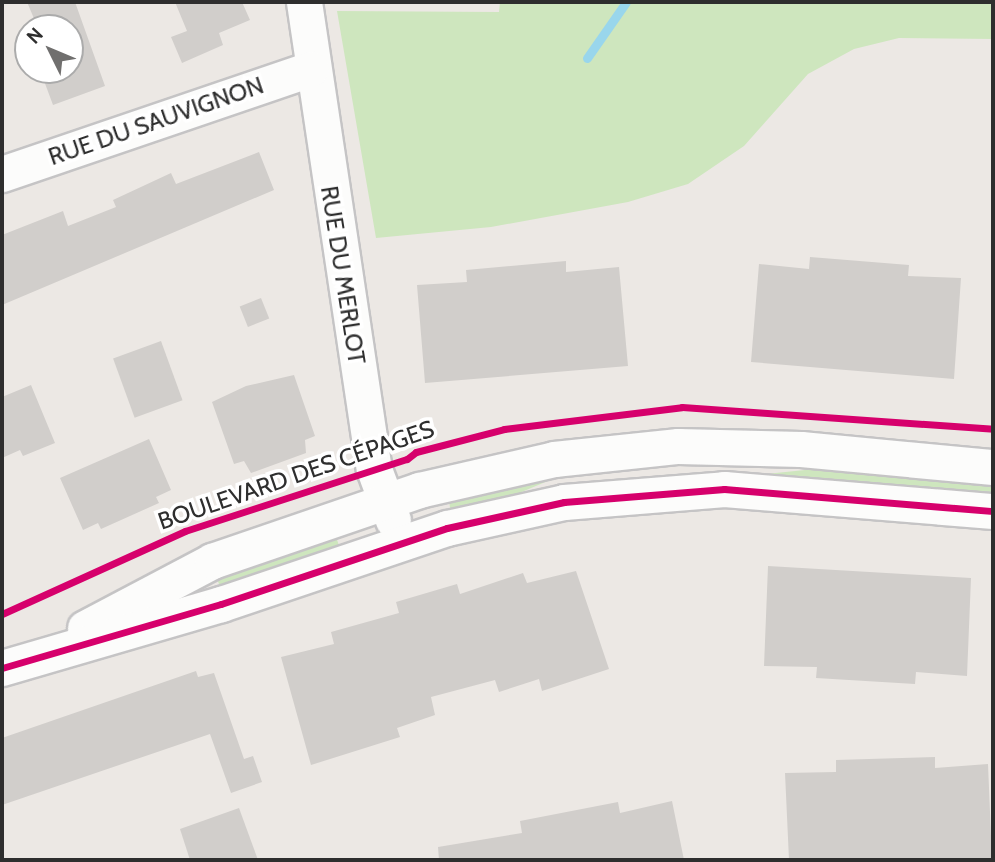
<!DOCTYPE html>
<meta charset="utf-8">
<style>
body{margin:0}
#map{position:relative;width:995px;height:862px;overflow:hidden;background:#ece8e4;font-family:Cabin,sans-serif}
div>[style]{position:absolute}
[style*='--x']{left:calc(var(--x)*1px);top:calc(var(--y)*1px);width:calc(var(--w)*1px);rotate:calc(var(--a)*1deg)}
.green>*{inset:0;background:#cee6be;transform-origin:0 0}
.stream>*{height:9px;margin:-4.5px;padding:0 4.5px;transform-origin:4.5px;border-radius:4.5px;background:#99d6ec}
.building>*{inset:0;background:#d1cecb;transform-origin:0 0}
.roads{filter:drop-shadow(2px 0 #c5c4c5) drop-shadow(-2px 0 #c5c4c5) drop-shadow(0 2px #c5c4c5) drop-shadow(0 -2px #c5c4c5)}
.minor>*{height:35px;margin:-17.5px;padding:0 17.5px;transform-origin:17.5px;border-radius:17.5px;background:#fcfcfb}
.cycleway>*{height:7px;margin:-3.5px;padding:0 3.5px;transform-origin:3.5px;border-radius:3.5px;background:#d6006c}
span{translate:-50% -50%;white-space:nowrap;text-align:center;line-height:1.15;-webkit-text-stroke:7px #fff;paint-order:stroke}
.street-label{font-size:24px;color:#2e2e2e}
.frame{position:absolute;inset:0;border:4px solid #2e2e2e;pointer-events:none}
.north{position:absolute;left:14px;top:14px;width:70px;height:70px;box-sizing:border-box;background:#fff;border:2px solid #ababab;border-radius:50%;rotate:313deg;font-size:19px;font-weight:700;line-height:28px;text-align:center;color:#2e2e2e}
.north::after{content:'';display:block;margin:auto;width:24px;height:32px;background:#706f6e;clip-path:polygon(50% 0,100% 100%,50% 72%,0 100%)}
</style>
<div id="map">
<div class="green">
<div style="clip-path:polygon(500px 2px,993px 2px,993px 39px,899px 38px,854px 49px,808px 74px,744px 146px,688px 184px,628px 202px,491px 227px,376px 238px,337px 11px,499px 12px)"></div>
<div style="clip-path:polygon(834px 467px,993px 479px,993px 499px,764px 479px,766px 474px)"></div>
<div style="clip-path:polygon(562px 475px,491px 505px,451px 514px,448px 494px)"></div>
<div style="left:334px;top:531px;width:21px;height:126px;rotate:71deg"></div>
</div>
<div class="stream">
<div style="--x:587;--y:58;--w:68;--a:-55.1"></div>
</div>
<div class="building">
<div style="clip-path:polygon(27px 2px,75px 2px,105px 86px,53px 105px,40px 70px,70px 70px,70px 28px,38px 28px)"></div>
<div style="clip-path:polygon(175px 2px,242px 2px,250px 20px,219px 33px,223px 45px,182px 63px,171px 37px,187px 31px)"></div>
<div style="clip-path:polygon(259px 152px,274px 190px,2px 305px,2px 235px,63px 211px,68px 226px,116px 207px,113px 200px,171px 173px,176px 184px)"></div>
<div style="clip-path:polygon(810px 257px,909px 265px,908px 276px,961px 278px,954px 379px,751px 362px,759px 264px,809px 269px)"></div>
<div style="clip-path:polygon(566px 261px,566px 272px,619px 267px,628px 366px,425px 383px,417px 285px,467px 282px,466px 270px)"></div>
<div style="left:261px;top:298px;width:22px;height:23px;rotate:68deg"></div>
<div style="left:161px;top:341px;width:63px;height:51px;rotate:70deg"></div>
<div style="clip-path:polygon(294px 375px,315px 436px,305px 440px,306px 453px,251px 473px,244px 461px,234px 464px,212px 402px,246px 386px)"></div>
<div style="clip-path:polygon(31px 385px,55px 443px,23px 456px,20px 450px,2px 458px,2px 397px)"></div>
<div style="clip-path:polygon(149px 439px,171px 490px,156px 497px,159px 503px,101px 529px,98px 523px,83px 530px,60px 478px)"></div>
<div style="clip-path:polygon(768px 566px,971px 578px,967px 676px,916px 672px,915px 684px,816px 678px,817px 667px,764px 666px)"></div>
<div style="clip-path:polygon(576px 571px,609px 669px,542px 691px,539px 679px,499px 692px,495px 680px,431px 697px,435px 715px,397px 728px,400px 737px,311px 765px,281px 657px,334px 644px,331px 632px,399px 613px,396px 602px,457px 584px,460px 594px,523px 573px,527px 583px)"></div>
<div style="clip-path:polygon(196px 671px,198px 677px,214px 673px,244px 759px,253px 756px,262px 782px,231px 793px,210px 734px,2px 805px,2px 738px)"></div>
<div style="clip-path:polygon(935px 757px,935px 768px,988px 764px,992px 860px,789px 860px,785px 773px,836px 772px,836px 760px)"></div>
<div style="clip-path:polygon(672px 801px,684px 860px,439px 860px,438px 847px,522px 833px,520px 821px,618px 802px,620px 813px)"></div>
<div style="clip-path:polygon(239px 808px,258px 860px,190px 860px,180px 829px)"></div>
</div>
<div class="roads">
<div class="minor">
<div style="--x:304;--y:2;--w:472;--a:81.5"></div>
<div style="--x:374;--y:469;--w:54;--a:69.6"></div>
<div style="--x:2;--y:174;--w:326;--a:-18.8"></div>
<div style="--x:85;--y:628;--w:144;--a:-27.8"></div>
<div style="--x:212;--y:561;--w:219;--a:-18.9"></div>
<div style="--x:419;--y:490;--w:139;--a:-12.9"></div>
<div style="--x:554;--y:459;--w:125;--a:-6"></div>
<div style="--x:678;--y:446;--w:123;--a:1.4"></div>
<div style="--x:801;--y:449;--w:193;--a:5.4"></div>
<div style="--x:2;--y:668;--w:228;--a:-16.3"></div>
<div style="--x:221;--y:604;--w:238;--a:-18.6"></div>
<div style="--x:447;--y:528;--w:120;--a:-12.5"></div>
<div style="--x:564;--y:502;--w:161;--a:-4.6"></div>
<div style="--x:724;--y:489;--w:270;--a:4.7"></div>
</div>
</div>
<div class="cycleway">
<div style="--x:2;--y:614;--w:201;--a:-24.4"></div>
<div style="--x:185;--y:531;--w:233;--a:-18"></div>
<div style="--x:407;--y:459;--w:11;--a:-38"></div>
<div style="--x:416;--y:452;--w:91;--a:-14.6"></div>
<div style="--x:504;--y:429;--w:179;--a:-7"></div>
<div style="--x:682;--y:407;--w:312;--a:4"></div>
<div style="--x:2;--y:668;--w:228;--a:-16.3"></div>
<div style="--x:221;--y:604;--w:238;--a:-18.6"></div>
<div style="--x:447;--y:528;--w:120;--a:-12.5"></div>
<div style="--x:564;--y:502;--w:161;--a:-4.6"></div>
<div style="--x:724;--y:489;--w:270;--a:4.7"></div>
</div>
<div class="street-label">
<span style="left:156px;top:121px;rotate:-19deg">RUE DU SAUVIGNON</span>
<span style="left:343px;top:275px;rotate:81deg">RUE DU MERLOT</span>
<span style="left:296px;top:475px;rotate:-19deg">BOULEVARD DES CÉPAGES</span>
</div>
<div class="frame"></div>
<div class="north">N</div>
</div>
